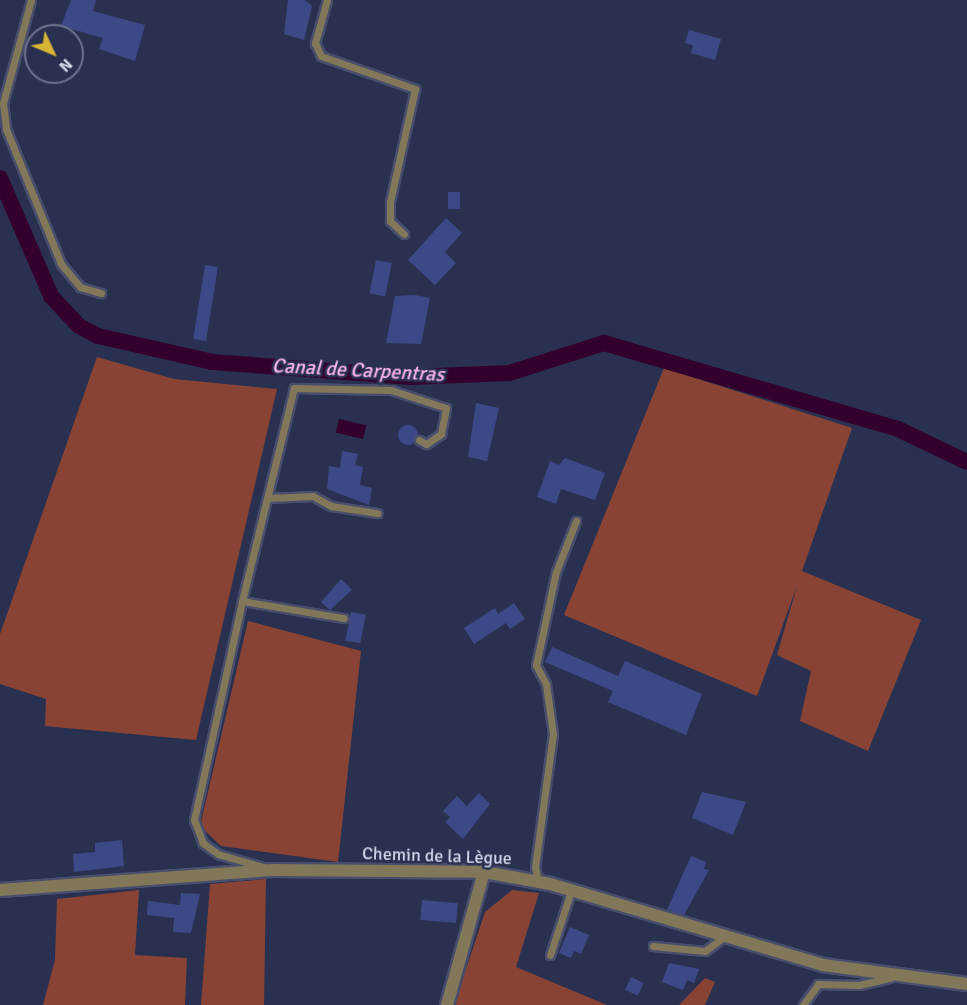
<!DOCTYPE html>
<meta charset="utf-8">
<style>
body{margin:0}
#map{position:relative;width:967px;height:1005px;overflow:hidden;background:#2a3150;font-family:Signika,sans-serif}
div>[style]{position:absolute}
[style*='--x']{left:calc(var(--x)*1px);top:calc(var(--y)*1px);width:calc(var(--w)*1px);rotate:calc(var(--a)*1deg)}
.green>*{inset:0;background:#884335}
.water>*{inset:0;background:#33002d;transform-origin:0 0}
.canal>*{height:16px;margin:-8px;padding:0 8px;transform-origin:8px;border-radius:8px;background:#33002d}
.building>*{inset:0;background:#3d4987;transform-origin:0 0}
.round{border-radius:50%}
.roads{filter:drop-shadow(2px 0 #484f6c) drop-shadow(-2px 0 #484f6c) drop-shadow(0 2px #484f6c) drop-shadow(0 -2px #484f6c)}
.service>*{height:7px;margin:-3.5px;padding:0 3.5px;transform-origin:3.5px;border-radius:3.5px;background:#827859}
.minor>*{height:12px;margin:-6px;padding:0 6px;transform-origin:6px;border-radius:6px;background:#827859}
span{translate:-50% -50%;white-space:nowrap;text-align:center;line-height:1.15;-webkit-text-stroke:5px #2a3150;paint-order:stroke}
.street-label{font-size:18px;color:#d0d5ea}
.water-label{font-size:20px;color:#fcb7f0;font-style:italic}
.north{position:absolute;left:24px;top:24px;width:60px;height:60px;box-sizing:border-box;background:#2a3150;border:2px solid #6c738e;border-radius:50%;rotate:134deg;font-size:16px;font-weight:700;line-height:24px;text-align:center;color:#d0d5ea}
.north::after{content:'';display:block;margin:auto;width:21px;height:27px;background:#d7b434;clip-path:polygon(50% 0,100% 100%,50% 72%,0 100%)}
</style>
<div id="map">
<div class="green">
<div style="clip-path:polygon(97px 357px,174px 379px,277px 389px,196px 740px,45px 726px,46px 699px,0 684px,0 634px)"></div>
<div style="clip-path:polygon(664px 368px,852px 428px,802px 571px,921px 620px,868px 751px,800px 721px,811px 671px,777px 655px,797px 586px,757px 696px,564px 615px)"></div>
<div style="clip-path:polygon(248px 621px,361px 651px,338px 862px,221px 846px,200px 826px)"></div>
<div style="clip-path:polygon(266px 879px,264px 1005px,201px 1005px,210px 884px)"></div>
<div style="clip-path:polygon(139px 890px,135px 955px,187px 958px,185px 1005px,43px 1005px,55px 960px,57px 899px)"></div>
<div style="clip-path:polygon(512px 890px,539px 893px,516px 967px,607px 1005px,454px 1005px,485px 912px)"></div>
<div style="clip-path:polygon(705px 978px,715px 982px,705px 1005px,679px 1005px)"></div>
</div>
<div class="water">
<div style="left:339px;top:419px;width:28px;height:14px;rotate:13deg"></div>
</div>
<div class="canal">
<div style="--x:0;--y:178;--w:129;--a:66.6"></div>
<div style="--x:51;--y:296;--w:41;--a:47"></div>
<div style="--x:79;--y:326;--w:21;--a:28"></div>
<div style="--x:98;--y:336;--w:117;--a:12.8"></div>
<div style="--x:212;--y:362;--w:200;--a:4.3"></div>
<div style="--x:411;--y:377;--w:98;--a:-2.3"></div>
<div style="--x:509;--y:373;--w:100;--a:-17.5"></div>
<div style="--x:604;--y:343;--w:306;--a:16.3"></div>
<div style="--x:898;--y:429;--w:76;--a:25.6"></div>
</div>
<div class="building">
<div style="clip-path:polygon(71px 0,96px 0,93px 11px,145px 25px,135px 61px,99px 49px,103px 38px,61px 26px)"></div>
<div style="clip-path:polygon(288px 0,305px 0,312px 6px,304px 40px,284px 34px)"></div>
<div style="clip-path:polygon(689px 30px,721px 39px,715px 60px,691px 53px,693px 45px,685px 43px)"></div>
<div style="left:460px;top:192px;width:17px;height:12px;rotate:90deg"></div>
<div style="clip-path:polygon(446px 218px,462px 233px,445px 252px,456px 263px,435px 285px,408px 260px)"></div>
<div style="left:376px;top:260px;width:16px;height:34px;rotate:11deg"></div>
<div style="left:205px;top:265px;width:13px;height:75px;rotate:9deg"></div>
<div style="clip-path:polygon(415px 295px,430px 298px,421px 344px,386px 343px,395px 296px)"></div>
<div style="clip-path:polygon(476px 403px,499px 408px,487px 461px,468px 457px)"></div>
<div class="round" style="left:398px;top:425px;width:20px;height:20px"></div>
<div style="clip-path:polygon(342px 451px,358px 454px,355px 465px,363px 467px,360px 485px,372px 488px,369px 505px,327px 489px,329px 466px,340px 468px)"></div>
<div style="clip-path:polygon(565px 458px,605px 473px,595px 500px,561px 489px,556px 504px,537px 497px,550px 461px,559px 465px)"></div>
<div style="clip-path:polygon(341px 579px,352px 590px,330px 610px,321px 602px)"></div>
<div style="clip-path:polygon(514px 603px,525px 619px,510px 629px,506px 623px,474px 644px,464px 628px,495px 608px,498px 614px)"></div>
<div style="left:351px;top:612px;width:15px;height:29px;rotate:11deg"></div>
<div style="clip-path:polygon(552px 647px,618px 676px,625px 661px,702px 694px,686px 735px,608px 702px,613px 691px,545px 662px)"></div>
<div style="clip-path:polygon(702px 792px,746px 802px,733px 835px,692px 818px)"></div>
<div style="clip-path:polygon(479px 793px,490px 804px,463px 839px,445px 822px,450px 817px,443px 811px,457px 796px,467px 806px)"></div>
<div style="clip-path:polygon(122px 840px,124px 866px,74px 872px,73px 854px,95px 852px,95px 843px)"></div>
<div style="clip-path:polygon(691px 856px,706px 862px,704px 869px,709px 870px,684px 915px,667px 910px)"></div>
<div style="clip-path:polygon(181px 893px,200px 894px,191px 933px,173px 932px,174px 918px,147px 915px,148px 901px,180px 905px)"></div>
<div style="left:422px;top:900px;width:36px;height:20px;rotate:5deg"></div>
<div style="clip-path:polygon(570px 927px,589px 935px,581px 954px,574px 951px,571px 958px,559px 953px)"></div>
<div style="clip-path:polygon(669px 963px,699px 969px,694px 983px,687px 980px,683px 990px,662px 982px)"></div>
<div style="left:631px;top:977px;width:14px;height:14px;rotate:25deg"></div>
</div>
<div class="roads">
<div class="service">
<div style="--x:31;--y:0;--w:107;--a:105.2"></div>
<div style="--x:3;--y:103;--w:26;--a:83"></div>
<div style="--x:6;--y:129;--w:146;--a:67.8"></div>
<div style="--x:61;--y:264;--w:30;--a:50"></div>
<div style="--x:80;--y:287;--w:22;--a:16"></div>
<div style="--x:327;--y:0;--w:45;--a:105.6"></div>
<div style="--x:315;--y:43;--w:14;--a:65"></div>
<div style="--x:321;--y:56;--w:100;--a:19.3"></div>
<div style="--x:415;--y:89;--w:116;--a:102.5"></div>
<div style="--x:390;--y:202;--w:19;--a:90"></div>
<div style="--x:390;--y:221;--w:19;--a:43"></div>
<div style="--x:267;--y:498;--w:46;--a:-2.5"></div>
<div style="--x:313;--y:496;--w:21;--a:29"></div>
<div style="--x:331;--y:506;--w:47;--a:8.7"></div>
<div style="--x:242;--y:601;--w:219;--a:-76.3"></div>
<div style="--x:294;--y:388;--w:97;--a:1.2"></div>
<div style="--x:391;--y:390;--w:58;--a:18.1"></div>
<div style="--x:446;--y:408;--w:26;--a:101"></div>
<div style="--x:441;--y:434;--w:18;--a:146"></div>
<div style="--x:426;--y:444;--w:8;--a:-150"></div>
<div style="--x:267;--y:868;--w:51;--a:-164.1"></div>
<div style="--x:218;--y:854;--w:19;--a:-144"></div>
<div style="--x:203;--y:843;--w:25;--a:-111"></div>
<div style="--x:194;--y:820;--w:224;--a:-77.6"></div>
<div style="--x:242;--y:601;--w:103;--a:9.5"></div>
<div style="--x:538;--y:882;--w:15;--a:-101"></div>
<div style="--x:535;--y:867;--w:134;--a:-82.3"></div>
<div style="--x:553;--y:734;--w:50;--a:-98"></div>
<div style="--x:546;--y:684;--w:21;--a:-118"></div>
<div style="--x:536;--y:665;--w:95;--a:-77.9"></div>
<div style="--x:556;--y:572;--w:55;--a:-68.6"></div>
<div style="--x:653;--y:946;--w:52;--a:5.5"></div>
<div style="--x:705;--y:951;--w:21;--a:-37"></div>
<div style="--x:550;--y:955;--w:67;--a:-71.8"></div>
<div style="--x:803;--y:1005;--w:26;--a:-54"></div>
<div style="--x:818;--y:984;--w:41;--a:1.4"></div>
<div style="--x:859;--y:985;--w:32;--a:-13"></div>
</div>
<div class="minor">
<div style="--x:0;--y:890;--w:273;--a:-4.2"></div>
<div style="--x:272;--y:870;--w:212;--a:0.5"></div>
<div style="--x:484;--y:872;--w:67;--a:10.3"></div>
<div style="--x:550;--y:884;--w:285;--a:16.5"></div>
<div style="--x:823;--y:965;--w:145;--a:7.5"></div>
<div style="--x:447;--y:1005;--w:138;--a:-74.5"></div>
</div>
</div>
<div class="street-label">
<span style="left:437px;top:856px;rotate:2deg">Chemin de la Lègue</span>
</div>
<div class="water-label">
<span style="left:358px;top:370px;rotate:3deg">Canal de Carpentras</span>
</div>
<div class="north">N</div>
</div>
